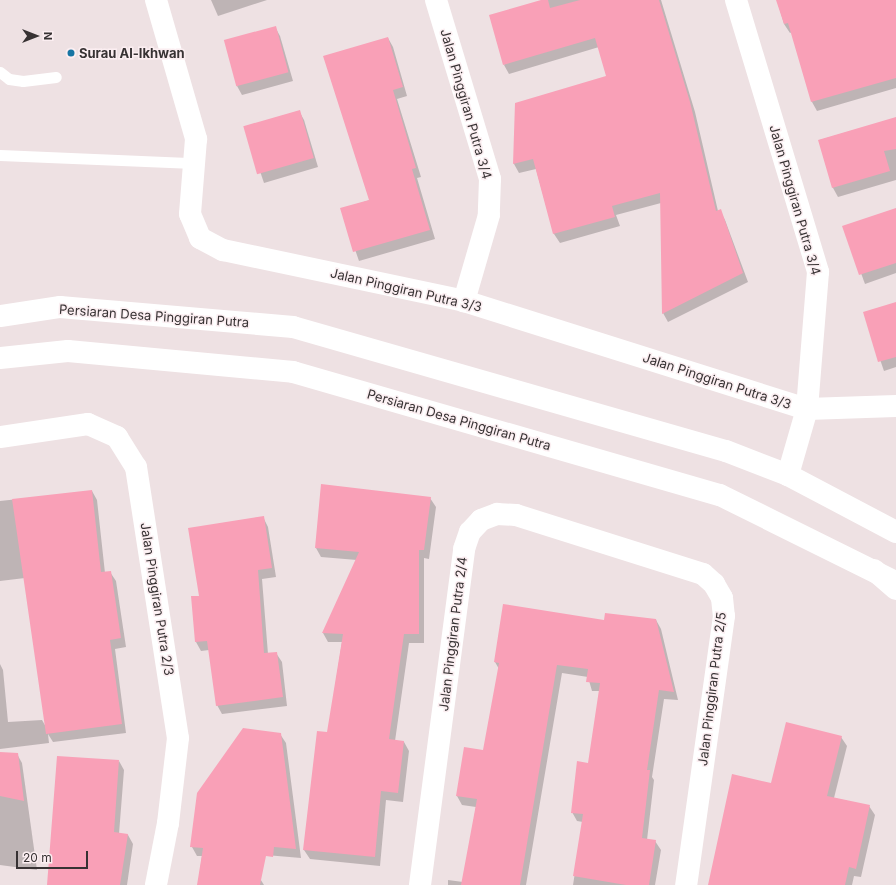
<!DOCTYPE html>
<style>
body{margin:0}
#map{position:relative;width:896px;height:885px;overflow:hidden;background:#eee1e3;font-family:Inter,sans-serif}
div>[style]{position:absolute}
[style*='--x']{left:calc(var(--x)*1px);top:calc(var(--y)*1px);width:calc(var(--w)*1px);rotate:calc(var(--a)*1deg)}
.shadow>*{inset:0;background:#0003}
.building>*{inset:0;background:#f9a0b7;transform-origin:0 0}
.service>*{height:11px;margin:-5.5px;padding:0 5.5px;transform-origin:5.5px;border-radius:5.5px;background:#fff}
.minor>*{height:22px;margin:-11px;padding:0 11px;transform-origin:11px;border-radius:11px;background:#fff}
.tertiary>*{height:22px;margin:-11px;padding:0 11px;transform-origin:11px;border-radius:11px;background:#fff}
.secondary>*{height:22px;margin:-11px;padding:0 11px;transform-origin:11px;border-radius:11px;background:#fff}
.dots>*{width:11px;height:11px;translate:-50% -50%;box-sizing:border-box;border:2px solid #fbeef1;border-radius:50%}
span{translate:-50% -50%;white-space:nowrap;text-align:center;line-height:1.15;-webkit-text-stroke:3px #fbeef1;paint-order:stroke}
.poi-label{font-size:13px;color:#373233;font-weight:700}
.left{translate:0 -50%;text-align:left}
.street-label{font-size:13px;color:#373233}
.north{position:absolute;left:16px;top:16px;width:40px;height:40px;-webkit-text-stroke:3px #fbeef1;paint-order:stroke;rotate:90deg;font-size:11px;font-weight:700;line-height:16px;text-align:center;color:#373233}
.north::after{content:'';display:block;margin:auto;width:14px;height:18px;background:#373233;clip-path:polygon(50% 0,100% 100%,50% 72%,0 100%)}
.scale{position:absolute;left:16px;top:851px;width:72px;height:18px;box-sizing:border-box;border:2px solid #373233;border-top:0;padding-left:5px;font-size:12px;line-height:14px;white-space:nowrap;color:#373233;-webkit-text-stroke:3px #fbeef1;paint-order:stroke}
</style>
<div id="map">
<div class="shadow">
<div style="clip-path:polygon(211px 0,267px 0,218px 16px)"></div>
<div style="clip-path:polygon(545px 0,661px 0,695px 112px,718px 211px,720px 211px,725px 220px,748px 282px,668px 322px,663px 313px,661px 203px,616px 215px,620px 226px,560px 243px,554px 234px,536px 169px,519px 173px,514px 164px,516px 104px,607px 77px,599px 47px,509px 74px,504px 65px)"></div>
<div style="clip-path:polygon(777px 0,896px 0,896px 88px,817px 111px,812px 102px,792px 32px,790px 33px,784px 24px)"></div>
<div style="clip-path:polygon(275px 27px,280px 36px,293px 81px,242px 95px,237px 86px)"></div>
<div style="clip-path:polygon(388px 38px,393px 47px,407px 96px,397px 99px,421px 177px,417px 178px,435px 239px,359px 261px,341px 209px,370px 200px)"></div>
<div style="clip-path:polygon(299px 111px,304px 120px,318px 167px,264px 183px,245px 127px)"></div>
<div style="clip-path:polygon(896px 118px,896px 180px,838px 197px,833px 188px,820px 140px)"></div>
<div style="clip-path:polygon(896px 209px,896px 273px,865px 284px,844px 227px)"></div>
<div style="clip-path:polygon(896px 303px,896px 367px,884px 371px,864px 313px)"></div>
<div style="clip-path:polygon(92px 491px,97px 500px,105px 573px,110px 572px,116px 581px,126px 647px,115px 649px,126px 733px,53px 742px,48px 734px,49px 743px,0 749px,0 664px,3px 670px,8px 722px,42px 720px,46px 727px,25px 578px,0 581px,0 501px)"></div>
<div style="clip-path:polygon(430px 498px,436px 507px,429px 559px,424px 558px,424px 643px,409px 643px,395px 741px,404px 742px,409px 751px,403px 802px,386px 800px,380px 866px,310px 859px,304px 850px,328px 733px,342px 642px,328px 642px,323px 633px,357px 560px,321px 557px,316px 548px)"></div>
<div style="clip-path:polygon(263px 517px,268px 527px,276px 577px,262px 579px,268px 654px,276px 653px,282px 662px,287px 706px,222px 714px,217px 705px,209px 650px,201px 651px,196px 642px,200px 597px)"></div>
<div style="clip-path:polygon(504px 605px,604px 621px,656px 620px,661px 629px,678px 700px,664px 699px,652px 777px,654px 780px,647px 840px,655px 841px,661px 850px,655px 885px,573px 885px,583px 822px,577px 821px,572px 812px,589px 764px,600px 691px,592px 691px,588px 677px,562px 673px,526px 885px,448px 885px,448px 880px,463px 882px,476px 807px,462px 805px,457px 796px,484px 751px,499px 669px,495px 662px)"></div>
<div style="clip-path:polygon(280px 734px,286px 743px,301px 858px,244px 853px,264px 885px,198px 885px,202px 856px,197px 856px,192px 847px)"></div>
<div style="clip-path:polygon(841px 737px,847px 746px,834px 798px,869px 806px,875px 815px,861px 877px,854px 876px,852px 885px,709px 885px,772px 784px)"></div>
<div style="clip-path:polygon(0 753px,17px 754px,22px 763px,37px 870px,0 865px)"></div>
<div style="clip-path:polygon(119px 761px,124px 770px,119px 834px,128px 835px,133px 844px,127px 885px,48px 885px)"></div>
</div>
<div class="building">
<div style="clip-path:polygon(541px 0,548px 0,550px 8px,580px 0,659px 0,690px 102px,716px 211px,721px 209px,743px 273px,662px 314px,660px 193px,612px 206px,615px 217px,553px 234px,533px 159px,513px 164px,515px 103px,606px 76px,595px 38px,503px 65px,489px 15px)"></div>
<div style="clip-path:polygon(776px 0,896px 0,896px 78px,811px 102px,788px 23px,784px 24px)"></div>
<div style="left:276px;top:26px;width:48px;height:54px;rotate:75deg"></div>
<div style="clip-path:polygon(388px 37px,403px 87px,393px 90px,416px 168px,412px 169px,430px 230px,353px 252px,340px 208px,369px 200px,323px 56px)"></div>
<div style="left:300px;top:110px;width:50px;height:59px;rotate:74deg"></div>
<div style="clip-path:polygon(896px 117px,896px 149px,884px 151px,890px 171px,832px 188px,818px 140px)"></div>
<div style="clip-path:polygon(896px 208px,896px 263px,859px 275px,842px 226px)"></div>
<div style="clip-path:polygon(896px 302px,896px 357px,878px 362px,863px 312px)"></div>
<div style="clip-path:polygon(321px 484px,431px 497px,424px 550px,419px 550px,419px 634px,404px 634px,389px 739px,404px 741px,398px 793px,381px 791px,375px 857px,303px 850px,317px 731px,327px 732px,343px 634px,322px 633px,359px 552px,315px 548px)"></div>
<div style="clip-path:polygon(92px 490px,101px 572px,111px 571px,121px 638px,110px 640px,122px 724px,46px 734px,12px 499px)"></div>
<div style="clip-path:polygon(264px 516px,272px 568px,258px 570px,264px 653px,277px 652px,283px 697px,216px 706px,207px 641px,195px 642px,191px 596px,199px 596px,188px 528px)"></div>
<div style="clip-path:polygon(503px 604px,604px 620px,605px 613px,656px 619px,674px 692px,659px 690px,647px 770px,650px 770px,642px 838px,656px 840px,649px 885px,626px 885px,573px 876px,583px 814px,571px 813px,577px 761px,588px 763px,600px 683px,586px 682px,588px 669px,557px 665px,520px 885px,461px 885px,477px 799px,456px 796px,464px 747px,483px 750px,499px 663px,494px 662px)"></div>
<div style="clip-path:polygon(786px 722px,842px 736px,827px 796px,870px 805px,856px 869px,849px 867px,845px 885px,708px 885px,732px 774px,771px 783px)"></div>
<div style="clip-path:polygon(243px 728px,281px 733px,296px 849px,274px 847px,273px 857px,266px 856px,260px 885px,197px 885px,203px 848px,190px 847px,197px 793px)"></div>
<div style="clip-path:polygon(0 752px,18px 753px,24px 801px,0 796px)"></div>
<div style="clip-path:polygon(57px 756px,119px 760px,114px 832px,128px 834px,120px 885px,47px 885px)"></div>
</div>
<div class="service">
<div style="--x:0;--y:72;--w:11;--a:38"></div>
<div style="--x:9;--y:79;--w:14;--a:8"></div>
<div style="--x:23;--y:81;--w:33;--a:-7"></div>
<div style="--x:0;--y:155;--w:194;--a:2.4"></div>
</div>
<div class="minor">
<div style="--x:156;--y:0;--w:145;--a:73.9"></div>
<div style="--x:196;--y:139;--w:75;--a:94.6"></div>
<div style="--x:190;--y:214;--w:26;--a:67"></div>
<div style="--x:200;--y:238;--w:26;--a:28"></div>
<div style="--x:223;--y:250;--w:246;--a:11.9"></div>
<div style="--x:464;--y:301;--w:360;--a:17.5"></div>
<div style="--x:807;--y:409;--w:89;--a:-1.9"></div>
<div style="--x:436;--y:0;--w:187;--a:73.2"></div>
<div style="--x:490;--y:179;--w:36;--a:92"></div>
<div style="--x:489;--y:215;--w:90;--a:106.2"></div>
<div style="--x:736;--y:0;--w:284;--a:73.2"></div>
<div style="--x:818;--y:272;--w:137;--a:94.6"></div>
<div style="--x:807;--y:409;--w:69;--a:106.1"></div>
<div style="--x:0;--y:437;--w:89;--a:-8.4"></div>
<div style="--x:88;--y:424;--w:32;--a:24"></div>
<div style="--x:117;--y:437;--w:36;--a:58"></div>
<div style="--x:136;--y:467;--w:274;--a:81.2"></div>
<div style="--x:178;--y:738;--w:86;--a:96.7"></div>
<div style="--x:168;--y:823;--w:63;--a:101"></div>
<div style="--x:420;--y:885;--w:339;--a:-82.5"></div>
<div style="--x:464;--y:549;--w:18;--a:-71"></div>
<div style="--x:470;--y:532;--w:16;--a:-47"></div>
<div style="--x:481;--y:520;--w:17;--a:-21"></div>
<div style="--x:497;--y:514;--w:19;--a:3"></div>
<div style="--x:516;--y:515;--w:196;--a:17.5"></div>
<div style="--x:703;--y:574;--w:15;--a:42"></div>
<div style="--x:714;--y:584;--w:16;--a:60"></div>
<div style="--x:722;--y:598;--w:18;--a:84"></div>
<div style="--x:724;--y:616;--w:272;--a:98"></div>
</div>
<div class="tertiary">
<div style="--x:0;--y:316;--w:61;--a:-8.5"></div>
<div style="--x:60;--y:307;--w:234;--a:4.9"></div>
<div style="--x:293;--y:327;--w:450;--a:16"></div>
<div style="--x:726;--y:451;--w:66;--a:21.2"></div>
<div style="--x:788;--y:475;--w:122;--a:27.8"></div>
<div style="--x:0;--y:358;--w:68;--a:-5.9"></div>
<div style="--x:68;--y:351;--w:226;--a:5.3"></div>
<div style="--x:293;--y:372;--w:444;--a:16.1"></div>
<div style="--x:720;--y:495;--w:191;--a:26.4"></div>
</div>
<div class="secondary">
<div style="--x:874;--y:570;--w:29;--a:41"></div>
</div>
<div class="dots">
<div style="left:71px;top:53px;background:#1775a3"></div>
</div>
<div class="poi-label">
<span class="left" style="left:79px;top:53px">Surau Al-Ikhwan</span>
</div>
<div class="street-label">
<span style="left:466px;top:104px;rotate:74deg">Jalan Pinggiran Putra 3/4</span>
<span style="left:795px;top:200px;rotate:74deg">Jalan Pinggiran Putra 3/4</span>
<span style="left:406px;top:290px;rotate:13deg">Jalan Pinggiran Putra 3/3</span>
<span style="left:154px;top:316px;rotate:4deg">Persiaran Desa Pinggiran Putra</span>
<span style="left:717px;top:381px;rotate:18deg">Jalan Pinggiran Putra 3/3</span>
<span style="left:459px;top:420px;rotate:16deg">Persiaran Desa Pinggiran Putra</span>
<span style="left:157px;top:599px;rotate:81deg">Jalan Pinggiran Putra 2/3</span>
<span style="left:453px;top:634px;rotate:-83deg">Jalan Pinggiran Putra 2/4</span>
<span style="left:712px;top:689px;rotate:-83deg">Jalan Pinggiran Putra 2/5</span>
</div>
<div class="north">N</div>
<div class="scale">20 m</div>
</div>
